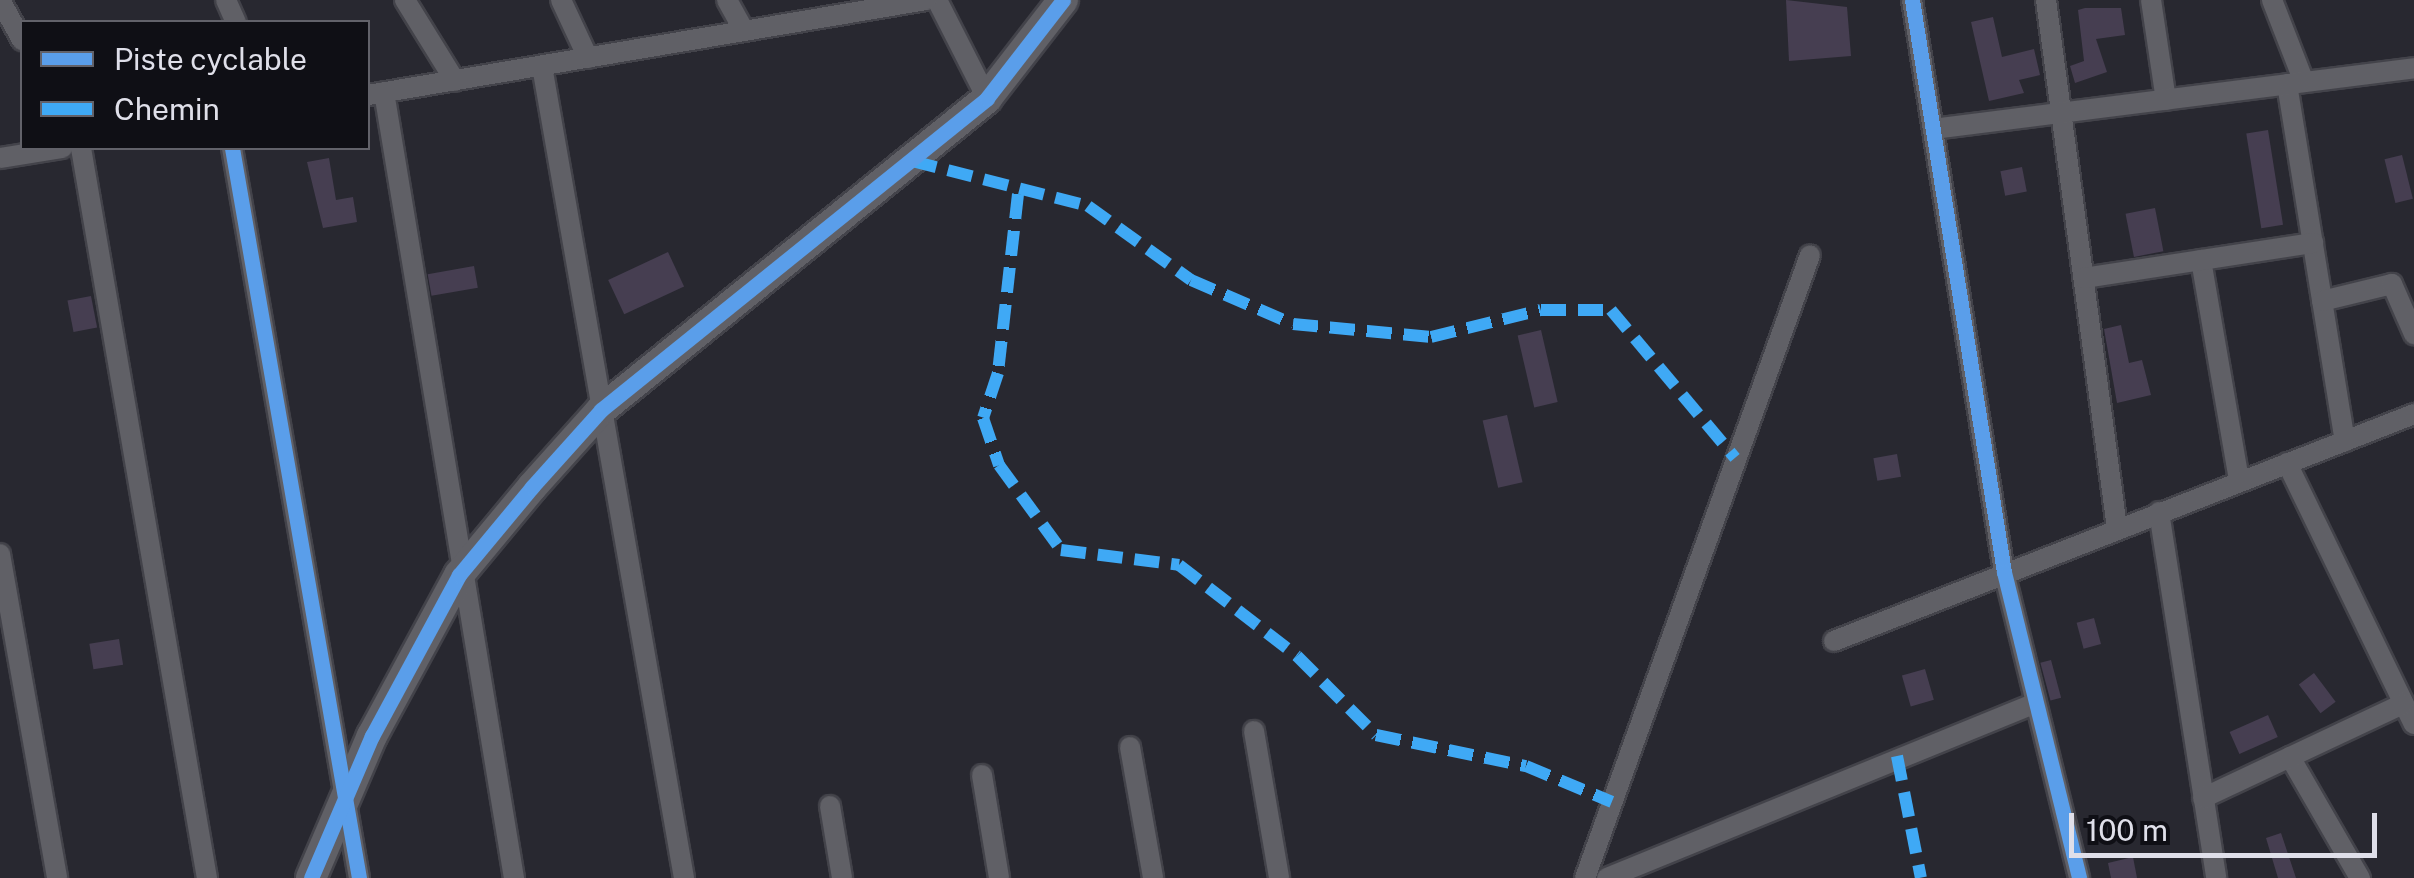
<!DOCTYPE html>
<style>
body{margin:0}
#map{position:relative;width:2414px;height:878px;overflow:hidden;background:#282830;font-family:"Public Sans",sans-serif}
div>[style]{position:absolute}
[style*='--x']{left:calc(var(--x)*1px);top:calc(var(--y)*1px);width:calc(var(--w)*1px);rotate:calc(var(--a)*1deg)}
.building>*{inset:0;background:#463e51;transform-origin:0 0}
.roads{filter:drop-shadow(2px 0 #43434a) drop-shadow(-2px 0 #43434a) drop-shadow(0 2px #43434a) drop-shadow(0 -2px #43434a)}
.street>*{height:20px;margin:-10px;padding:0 10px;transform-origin:10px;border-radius:10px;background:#606066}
.secondary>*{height:30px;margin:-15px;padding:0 15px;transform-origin:15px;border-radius:15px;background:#606066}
.quiet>*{height:12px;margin-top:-6px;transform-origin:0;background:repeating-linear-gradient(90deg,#3fa9f5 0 25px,transparent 0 37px)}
.cycleway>*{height:15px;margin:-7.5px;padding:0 7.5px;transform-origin:7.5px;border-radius:7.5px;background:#5a9eea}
span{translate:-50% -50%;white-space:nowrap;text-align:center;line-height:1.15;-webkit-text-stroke:9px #0f0f15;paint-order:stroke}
.legend{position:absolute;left:20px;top:20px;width:350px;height:130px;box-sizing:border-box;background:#0f0f15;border:2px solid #62626a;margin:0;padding:12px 18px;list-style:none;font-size:30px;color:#dfdfe9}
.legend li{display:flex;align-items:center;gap:20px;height:50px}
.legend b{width:50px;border:2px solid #62626a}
.scale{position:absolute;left:2069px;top:813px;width:308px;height:45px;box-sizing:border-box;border:5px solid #dfdfe9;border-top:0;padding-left:12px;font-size:30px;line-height:35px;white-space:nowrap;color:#dfdfe9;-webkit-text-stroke:8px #0f0f15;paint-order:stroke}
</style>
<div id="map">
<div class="building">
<div style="clip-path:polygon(1786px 0,1847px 7px,1851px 56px,1789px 61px)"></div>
<div style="clip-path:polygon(2085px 8px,2121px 8px,2125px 35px,2096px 39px,2107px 72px,2075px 83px,2070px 66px,2084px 61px,2078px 10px)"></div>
<div style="clip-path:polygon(1993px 17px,2002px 57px,2034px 49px,2040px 75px,2019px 80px,2024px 93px,1989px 101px,1971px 22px)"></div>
<div style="left:2268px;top:130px;width:96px;height:22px;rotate:81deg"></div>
<div style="left:2402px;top:155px;width:45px;height:18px;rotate:76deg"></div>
<div style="clip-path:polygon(329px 158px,336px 200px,353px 197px,357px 222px,323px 228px,307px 162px)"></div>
<div style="left:2022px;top:167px;width:25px;height:22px;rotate:79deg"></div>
<div style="left:2155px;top:208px;width:44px;height:30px;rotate:79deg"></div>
<div style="left:668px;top:252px;width:38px;height:66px;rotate:65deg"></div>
<div style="left:474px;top:266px;width:22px;height:47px;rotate:80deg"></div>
<div style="left:91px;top:296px;width:32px;height:24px;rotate:79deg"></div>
<div style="clip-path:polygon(2121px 325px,2129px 363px,2142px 360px,2151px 395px,2117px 403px,2104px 329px)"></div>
<div style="left:1541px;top:330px;width:74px;height:24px;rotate:77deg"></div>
<div style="left:1507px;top:415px;width:69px;height:25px;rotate:77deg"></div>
<div style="left:1897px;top:454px;width:23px;height:24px;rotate:80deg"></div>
<div style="left:2094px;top:618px;width:27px;height:18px;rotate:75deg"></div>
<div style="left:119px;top:639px;width:26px;height:30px;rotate:81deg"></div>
<div style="left:2051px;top:660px;width:39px;height:11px;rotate:75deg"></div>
<div style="left:1925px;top:669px;width:32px;height:24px;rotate:74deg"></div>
<div style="left:2314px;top:673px;width:36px;height:19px;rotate:53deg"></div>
<div style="left:2268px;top:715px;width:24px;height:42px;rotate:66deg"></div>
<div style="clip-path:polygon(2281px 833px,2296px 878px,2278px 878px,2266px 838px)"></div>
<div style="clip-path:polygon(2133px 857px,2137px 878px,2111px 878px,2108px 863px)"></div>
</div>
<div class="roads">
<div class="street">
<div style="--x:0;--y:0;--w:46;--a:61.2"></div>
<div style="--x:226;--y:0;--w:24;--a:66"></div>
<div style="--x:405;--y:0;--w:95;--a:58.3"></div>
<div style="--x:561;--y:0;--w:64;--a:65"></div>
<div style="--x:727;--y:0;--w:35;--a:61"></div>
<div style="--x:937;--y:0;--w:110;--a:63"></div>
<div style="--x:1912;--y:0;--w:579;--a:80.86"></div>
<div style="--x:2004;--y:572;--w:315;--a:76.2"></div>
<div style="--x:2046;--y:0;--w:533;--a:82.34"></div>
<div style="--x:2151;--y:0;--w:101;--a:81.5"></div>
<div style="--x:2272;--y:0;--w:88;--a:68.7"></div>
<div style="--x:542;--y:66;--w:824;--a:80.08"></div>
<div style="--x:2287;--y:84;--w:362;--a:80.8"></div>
<div style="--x:384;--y:92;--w:797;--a:80.61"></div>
<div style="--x:368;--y:95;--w:566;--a:-9.66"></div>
<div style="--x:1933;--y:129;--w:485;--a:-7.2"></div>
<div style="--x:81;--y:148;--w:741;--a:80.21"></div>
<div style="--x:232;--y:148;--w:741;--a:80.13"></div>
<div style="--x:0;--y:158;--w:63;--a:-9.2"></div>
<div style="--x:2201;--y:260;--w:224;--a:80.2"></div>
<div style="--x:2084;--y:278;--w:232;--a:-8.7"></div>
<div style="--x:2322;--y:301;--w:72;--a:-13.7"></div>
<div style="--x:2392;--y:284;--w:55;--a:66.3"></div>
<div style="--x:2287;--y:463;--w:290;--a:64.1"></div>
<div style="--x:2159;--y:512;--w:370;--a:81.1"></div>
<div style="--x:0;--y:554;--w:329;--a:80"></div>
<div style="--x:1834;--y:641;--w:623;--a:-21.37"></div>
<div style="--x:1254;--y:731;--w:149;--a:80.3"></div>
<div style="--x:1130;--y:747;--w:133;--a:80"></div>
<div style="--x:2290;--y:757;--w:140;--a:60"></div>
<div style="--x:982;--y:775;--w:104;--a:80.6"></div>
<div style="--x:2203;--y:798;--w:221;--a:-25.2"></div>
<div style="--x:830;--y:806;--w:73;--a:80.5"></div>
<div style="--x:1585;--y:878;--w:662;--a:-70.14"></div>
<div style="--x:1607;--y:878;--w:461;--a:-22.2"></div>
</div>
<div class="secondary">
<div style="--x:311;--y:878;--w:155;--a:-66.8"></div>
<div style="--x:372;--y:736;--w:183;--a:-61.6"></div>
<div style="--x:459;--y:575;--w:114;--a:-50.3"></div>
<div style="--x:532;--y:487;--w:103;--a:-48.1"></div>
<div style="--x:601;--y:410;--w:496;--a:-38.9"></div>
<div style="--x:987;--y:98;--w:124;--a:-52.2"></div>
</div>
</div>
<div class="quiet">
<div style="--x:912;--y:161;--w:182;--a:14.3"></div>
<div style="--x:1088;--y:206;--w:127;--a:35.7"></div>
<div style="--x:1191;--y:280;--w:111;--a:23.3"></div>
<div style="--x:1293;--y:324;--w:139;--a:5.4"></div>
<div style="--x:1431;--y:337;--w:113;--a:-13.8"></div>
<div style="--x:1541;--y:310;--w:70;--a:0"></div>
<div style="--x:1611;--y:310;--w:193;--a:50"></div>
<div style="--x:1018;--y:194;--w:180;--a:96.4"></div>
<div style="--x:998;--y:373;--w:47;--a:108.4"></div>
<div style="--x:983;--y:418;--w:50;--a:71.2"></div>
<div style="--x:999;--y:465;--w:105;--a:53.9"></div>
<div style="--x:1061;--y:550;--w:119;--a:7.2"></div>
<div style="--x:1179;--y:565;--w:149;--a:37.6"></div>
<div style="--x:1297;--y:656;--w:112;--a:45"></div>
<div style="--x:1376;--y:735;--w:153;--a:11.7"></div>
<div style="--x:1526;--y:766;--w:93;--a:22.7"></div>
<div style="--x:1897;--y:756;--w:124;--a:78.9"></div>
</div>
<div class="cycleway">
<div style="--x:1912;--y:0;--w:579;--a:80.86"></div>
<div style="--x:2004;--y:572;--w:315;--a:76.2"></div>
<div style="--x:232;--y:148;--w:741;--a:80.13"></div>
<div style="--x:311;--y:878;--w:155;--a:-66.8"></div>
<div style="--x:372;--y:736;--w:183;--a:-61.6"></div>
<div style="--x:459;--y:575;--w:114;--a:-50.3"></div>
<div style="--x:532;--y:487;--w:103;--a:-48.1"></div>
<div style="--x:601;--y:410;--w:496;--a:-38.9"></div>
<div style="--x:987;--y:98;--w:124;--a:-52.2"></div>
</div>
<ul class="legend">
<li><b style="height:12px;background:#5a9eea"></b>Piste cyclable</li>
<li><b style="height:12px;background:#3fa9f5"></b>Chemin</li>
</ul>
<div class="scale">100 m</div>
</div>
